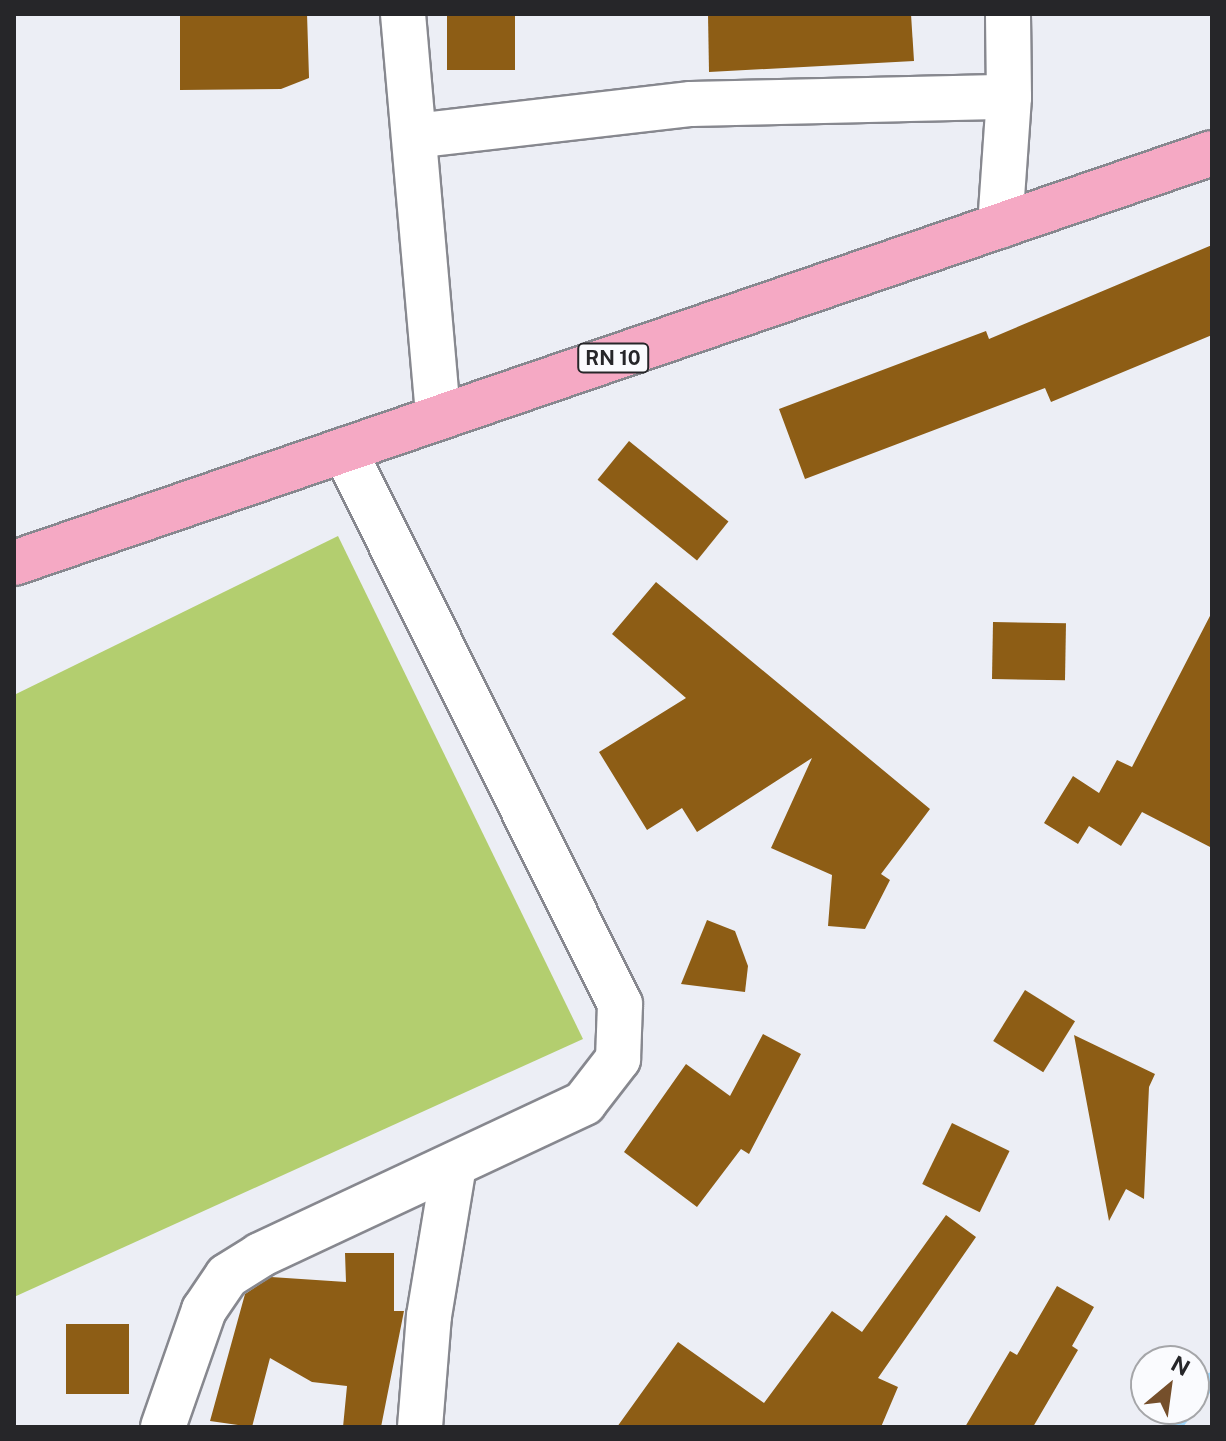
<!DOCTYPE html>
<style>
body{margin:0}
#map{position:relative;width:1226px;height:1441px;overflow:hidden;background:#eceef5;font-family:"Public Sans",sans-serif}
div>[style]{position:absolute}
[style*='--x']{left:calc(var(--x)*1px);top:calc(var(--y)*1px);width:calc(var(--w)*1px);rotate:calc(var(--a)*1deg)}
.green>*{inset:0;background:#b3ce6f}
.stream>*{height:14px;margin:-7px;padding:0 7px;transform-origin:7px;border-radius:7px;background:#a0d8fd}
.building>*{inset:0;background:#8d5d15;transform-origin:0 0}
.roads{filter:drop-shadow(2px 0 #87888f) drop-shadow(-2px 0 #87888f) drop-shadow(0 2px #87888f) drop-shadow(0 -2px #87888f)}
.minor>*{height:44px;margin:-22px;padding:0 22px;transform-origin:22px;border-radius:22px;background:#fff}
.primary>*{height:44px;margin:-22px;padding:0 22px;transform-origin:22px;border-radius:22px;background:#f5a9c4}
span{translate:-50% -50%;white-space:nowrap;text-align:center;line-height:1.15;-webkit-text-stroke:8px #fafbfe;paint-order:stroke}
.shield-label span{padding:2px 6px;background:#fafbfe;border:2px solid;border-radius:6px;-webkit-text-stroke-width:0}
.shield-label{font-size:20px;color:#262629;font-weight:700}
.frame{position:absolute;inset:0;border:16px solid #262629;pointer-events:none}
.north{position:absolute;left:1130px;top:1345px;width:80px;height:80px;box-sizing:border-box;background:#fafbfe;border:2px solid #a5a6a9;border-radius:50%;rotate:29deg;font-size:22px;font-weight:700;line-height:32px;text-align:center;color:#262629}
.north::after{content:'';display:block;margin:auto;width:28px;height:36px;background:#754f2b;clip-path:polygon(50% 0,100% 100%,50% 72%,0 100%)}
</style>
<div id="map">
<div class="green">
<div style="clip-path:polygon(338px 536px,583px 1039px,14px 1297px,14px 695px)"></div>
</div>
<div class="stream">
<div style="--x:1194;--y:1402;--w:29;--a:-52"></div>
<div style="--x:1174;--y:1427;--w:23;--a:-52"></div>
</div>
<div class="building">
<div style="clip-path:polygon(180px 14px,307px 14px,309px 78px,281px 89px,180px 90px)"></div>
<div style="left:447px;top:14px;width:68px;height:56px"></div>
<div style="clip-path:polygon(708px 14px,911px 14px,914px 61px,709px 72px)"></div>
<div style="clip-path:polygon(1212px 245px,1212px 335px,1051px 402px,1045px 388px,805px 479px,779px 409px,986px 331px,989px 339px)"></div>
<div style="left:629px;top:441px;width:128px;height:50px;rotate:39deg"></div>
<div style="clip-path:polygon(656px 582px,930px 809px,881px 874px,890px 880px,865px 929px,828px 926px,832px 875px,771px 848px,812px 758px,697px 832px,682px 808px,647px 830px,599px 752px,686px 698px,612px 634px)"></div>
<div style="clip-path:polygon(1212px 612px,1212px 848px,1142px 812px,1121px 846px,1089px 826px,1078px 844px,1044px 823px,1073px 776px,1099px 793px,1117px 760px,1132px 767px)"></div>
<div style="left:993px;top:622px;width:73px;height:57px;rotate:1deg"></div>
<div style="clip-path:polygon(707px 920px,735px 931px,748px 966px,745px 992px,681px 984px)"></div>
<div style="left:1025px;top:990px;width:59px;height:60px;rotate:32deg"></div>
<div style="clip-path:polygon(763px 1034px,801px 1054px,749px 1154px,741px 1149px,697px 1207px,624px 1152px,686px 1064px,730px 1096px)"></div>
<div style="clip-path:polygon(1074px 1035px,1155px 1074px,1149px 1087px,1144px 1199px,1126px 1189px,1109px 1221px)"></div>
<div style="left:952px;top:1123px;width:64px;height:68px;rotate:26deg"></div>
<div style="clip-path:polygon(946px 1215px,976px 1237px,878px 1378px,898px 1387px,881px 1427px,617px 1427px,678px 1342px,764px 1403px,832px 1311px,862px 1332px)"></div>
<div style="clip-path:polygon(345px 1253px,394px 1253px,394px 1311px,404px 1311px,381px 1427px,343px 1427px,347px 1386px,312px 1382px,270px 1358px,252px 1427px,210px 1421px,245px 1294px,271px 1277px,346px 1282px)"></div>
<div style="clip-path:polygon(1057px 1286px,1094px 1307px,1072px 1346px,1078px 1350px,1033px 1427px,965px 1427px,1010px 1351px,1017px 1355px)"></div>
<div style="left:66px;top:1324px;width:63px;height:70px"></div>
</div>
<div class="roads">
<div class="minor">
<div style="--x:403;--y:14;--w:405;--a:85"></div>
<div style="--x:414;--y:136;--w:279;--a:-6.6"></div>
<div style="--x:691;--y:104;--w:318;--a:-1.3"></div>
<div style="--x:1000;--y:226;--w:129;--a:-86"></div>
<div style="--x:1009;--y:97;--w:83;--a:-90.7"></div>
<div style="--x:163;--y:1427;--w:124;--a:-70.7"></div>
<div style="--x:204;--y:1310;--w:41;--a:-55.9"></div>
<div style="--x:227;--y:1276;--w:39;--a:-32"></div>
<div style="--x:260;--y:1255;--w:358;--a:-25.1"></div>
<div style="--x:584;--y:1103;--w:56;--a:-52.3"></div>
<div style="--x:618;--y:1059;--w:55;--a:-87.9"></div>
<div style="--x:620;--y:1004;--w:619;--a:-116.48"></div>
<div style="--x:420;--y:1427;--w:111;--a:-85.4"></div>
<div style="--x:429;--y:1316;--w:153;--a:-80.6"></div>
</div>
<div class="primary">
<div style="--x:14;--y:563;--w:1266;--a:-18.89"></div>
</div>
</div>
<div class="shield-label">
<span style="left:613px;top:358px">RN 10</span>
</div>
<div class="frame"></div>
<div class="north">N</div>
</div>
